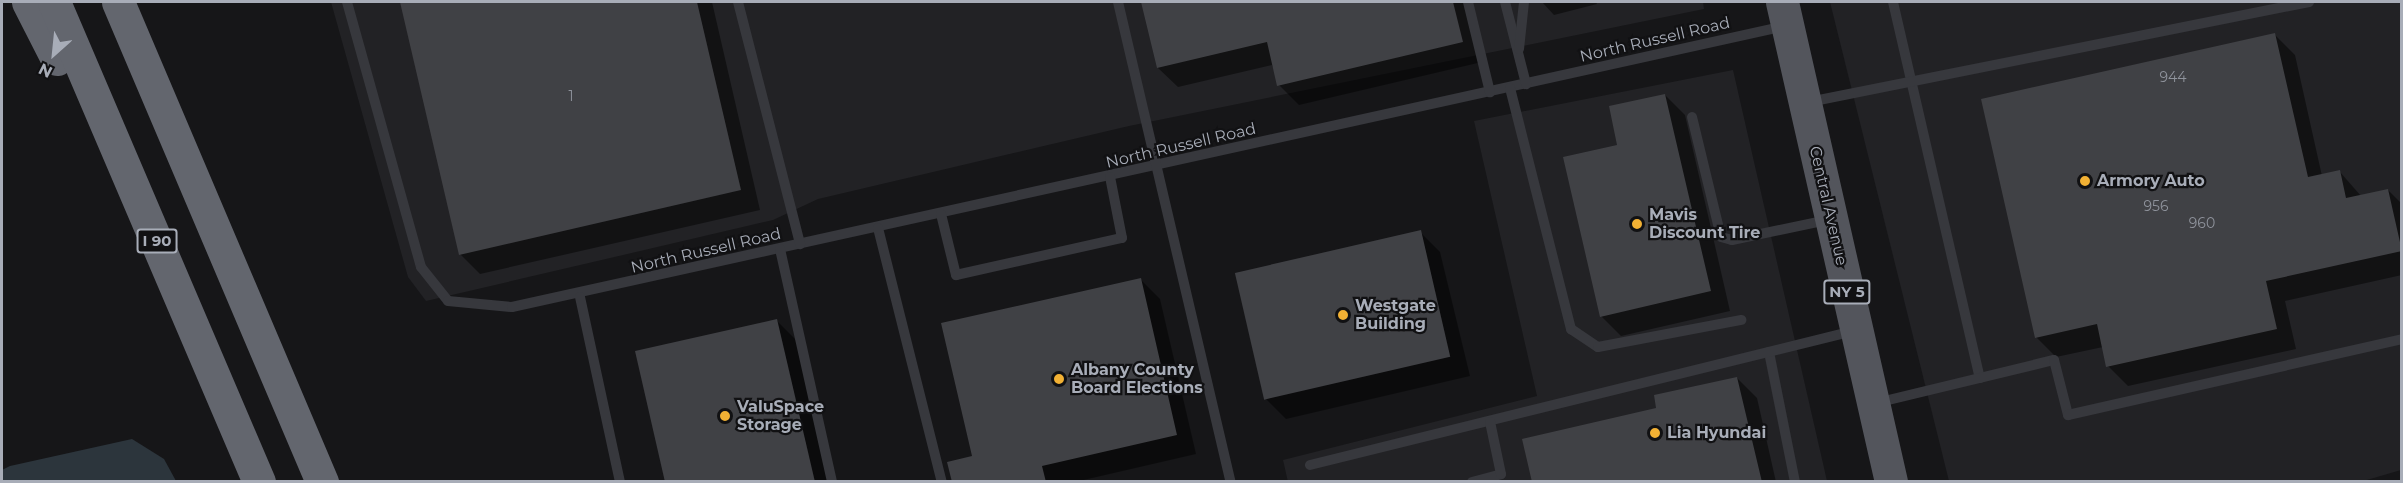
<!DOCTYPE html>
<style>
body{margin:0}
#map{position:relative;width:2403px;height:483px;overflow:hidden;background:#161618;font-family:Montserrat,sans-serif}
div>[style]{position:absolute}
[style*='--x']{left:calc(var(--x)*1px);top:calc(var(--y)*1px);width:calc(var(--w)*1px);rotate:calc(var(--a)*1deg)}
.built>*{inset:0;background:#222225}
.water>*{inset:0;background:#2c353c}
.shadow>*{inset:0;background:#0007}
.building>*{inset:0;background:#404145;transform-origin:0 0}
.lane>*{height:10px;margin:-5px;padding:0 5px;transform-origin:5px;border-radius:5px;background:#37383d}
.primary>*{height:33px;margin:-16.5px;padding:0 16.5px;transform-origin:16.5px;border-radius:16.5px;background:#53555c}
.highway>*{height:33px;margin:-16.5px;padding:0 16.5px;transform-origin:16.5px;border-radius:16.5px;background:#63666e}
.dots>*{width:16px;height:16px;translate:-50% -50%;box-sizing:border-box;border:3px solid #111113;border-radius:50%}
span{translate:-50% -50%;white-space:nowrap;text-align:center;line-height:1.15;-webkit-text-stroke:4.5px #111113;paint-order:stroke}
.number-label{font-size:14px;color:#8e929b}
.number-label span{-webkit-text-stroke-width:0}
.shield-label span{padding:2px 4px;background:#111113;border:2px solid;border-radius:4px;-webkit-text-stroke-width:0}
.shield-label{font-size:15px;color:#a8adb8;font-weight:700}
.street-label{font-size:16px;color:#a8adb8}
.poi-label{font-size:16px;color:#a8adb8;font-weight:700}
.left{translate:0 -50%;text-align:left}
.frame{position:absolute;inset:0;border:3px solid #a8adb8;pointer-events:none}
.north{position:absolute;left:24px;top:24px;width:60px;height:60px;-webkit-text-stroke:4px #111113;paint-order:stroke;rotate:207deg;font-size:16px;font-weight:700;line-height:24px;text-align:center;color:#a8adb8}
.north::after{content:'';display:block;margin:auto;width:21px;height:27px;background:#a8adb8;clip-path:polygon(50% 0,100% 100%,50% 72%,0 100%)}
</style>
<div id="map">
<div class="built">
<div style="clip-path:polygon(331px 2px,1703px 2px,1704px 9px,1129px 126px,818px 199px,773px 220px,426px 301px,408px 277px)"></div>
<div style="clip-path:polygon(1830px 2px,2401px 2px,2401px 470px,2360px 482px,1949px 481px)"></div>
<div style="clip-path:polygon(1733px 70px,1827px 481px,1288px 482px,1283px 460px,1537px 396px,1474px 121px)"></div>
</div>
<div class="water">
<div style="clip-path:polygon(132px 439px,164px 459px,176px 481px,2px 481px,2px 470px,10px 466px)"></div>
</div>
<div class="shadow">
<div style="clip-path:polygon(402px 2px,712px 2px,760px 210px,480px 274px,460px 254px)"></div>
<div style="clip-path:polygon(1142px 2px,1468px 2px,1482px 62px,1299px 105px,1279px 85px,1272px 65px,1178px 87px,1158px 68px)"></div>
<div style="clip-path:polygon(1542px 2px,1596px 2px,1597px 4px,1554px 15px)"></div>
<div style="clip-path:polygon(2275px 35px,2295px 55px,2322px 176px,2340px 172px,2361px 196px,2388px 190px,2402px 204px,2402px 275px,2285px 301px,2296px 349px,2128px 386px,2108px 366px,2103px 347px,2056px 357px,2036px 337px)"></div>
<div style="clip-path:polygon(1665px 95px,1685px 115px,1730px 311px,1621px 336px,1601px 316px)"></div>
<div style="clip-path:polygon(1420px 232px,1440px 252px,1470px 376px,1286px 419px,1266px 399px)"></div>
<div style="clip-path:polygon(1140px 279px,1160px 299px,1196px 454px,1075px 482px,954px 482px)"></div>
<div style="clip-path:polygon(776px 320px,796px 340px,829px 482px,667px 482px)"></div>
<div style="clip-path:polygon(1737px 378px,1757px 398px,1776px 482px,1533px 482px,1658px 409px)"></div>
</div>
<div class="building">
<div style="clip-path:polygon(400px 2px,697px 2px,741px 190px,459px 255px)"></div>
<div style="clip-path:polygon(1141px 2px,1453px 2px,1463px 42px,1277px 86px,1267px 42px,1157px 68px)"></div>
<div style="clip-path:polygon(2275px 33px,2308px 177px,2340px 170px,2346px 198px,2388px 189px,2402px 251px,2266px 281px,2277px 329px,2106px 367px,2097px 324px,2035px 338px,1981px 99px)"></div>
<div style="clip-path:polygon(1665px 94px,1711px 291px,1600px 317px,1563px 157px,1617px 145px,1609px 106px)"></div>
<div style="left:1421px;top:230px;width:130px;height:191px;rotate:77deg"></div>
<div style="clip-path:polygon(1141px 278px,1177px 435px,1042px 466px,1046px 482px,952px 482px,947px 462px,972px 456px,941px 323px)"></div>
<div style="clip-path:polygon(777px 319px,815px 482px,665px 482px,635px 351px)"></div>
<div style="clip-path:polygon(1737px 377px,1762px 482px,1532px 482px,1522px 439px,1656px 408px,1654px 395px)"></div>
</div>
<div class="lane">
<div style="--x:347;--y:2;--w:275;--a:74.4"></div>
<div style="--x:421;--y:267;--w:43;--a:51.5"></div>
<div style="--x:448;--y:301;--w:64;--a:5.4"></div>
<div style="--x:512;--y:307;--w:1304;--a:-12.45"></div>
<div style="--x:738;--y:2;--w:250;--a:75.6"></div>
<div style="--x:1118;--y:2;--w:493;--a:76.8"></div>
<div style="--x:1468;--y:2;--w:93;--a:76.3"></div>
<div style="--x:1505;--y:2;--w:85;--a:75.6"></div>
<div style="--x:1893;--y:2;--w:386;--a:77"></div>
<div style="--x:1519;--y:49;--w:47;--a:-83.9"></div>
<div style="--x:1510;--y:88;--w:249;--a:75.8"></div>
<div style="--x:1571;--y:329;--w:32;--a:34"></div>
<div style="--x:1598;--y:347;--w:146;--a:-10.7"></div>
<div style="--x:1809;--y:102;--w:510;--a:-11.31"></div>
<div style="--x:1692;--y:117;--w:123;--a:76.4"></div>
<div style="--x:1721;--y:237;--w:11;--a:15"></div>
<div style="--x:1732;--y:240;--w:98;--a:-11.8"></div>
<div style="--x:941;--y:214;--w:63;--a:76.2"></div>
<div style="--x:956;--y:275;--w:170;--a:-12.6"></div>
<div style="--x:1122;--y:238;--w:62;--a:-101.1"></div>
<div style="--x:878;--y:228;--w:262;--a:75.9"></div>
<div style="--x:780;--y:249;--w:239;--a:77.4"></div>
<div style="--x:580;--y:297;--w:189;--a:77.8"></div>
<div style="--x:1769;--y:352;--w:133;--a:78.7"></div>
<div style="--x:1876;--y:403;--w:183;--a:-13.6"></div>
<div style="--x:2054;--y:360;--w:57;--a:75.7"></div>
<div style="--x:2068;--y:415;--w:343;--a:-12.8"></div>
<div style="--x:1310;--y:465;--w:559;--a:-13.86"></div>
<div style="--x:1472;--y:482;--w:30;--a:-15"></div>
<div style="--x:1501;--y:474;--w:53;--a:-101.9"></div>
</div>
<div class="primary">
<div style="--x:1782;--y:2;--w:492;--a:77.2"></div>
</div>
<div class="highway">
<div style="--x:28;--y:2;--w:64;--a:63"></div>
<div style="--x:54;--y:2;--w:522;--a:66.87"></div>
<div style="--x:118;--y:2;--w:522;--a:66.97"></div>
</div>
<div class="dots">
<div style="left:2085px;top:181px;background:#f2b134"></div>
<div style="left:1637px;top:224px;background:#f2b134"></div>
<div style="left:1343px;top:315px;background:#f2b134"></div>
<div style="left:1059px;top:379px;background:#f2b134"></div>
<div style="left:725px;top:416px;background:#f2b134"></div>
<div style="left:1655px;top:433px;background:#f2b134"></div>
</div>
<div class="number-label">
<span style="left:2173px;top:77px">944</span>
<span style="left:571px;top:96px">1</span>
<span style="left:2156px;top:206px">956</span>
<span style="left:2202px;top:223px">960</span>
</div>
<div class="shield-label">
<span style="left:157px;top:241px">I 90</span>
<span style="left:1847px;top:292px">NY 5</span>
</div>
<div class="street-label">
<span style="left:1655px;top:40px;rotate:-13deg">North Russell Road</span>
<span style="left:1181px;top:146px;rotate:-13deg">North Russell Road</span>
<span style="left:1828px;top:206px;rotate:77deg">Central Avenue</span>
<span style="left:706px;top:251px;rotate:-13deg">North Russell Road</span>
</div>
<div class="poi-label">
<span class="left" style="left:2097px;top:181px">Armory Auto</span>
<span class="left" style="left:1649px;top:224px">Mavis<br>Discount Tire</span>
<span class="left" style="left:1355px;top:315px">Westgate<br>Building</span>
<span class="left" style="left:1071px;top:379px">Albany County<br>Board Elections</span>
<span class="left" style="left:737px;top:416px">ValuSpace<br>Storage</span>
<span class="left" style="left:1667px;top:433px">Lia Hyundai</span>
</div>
<div class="frame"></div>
<div class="north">N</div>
</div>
